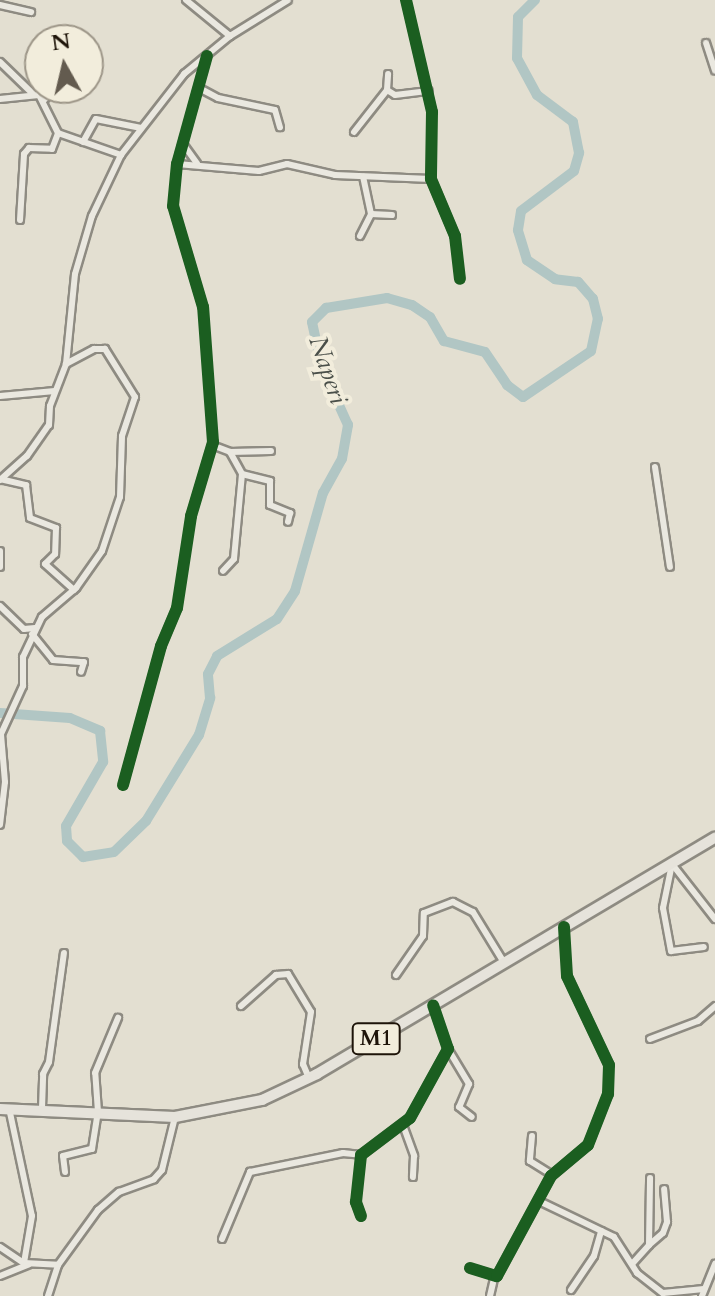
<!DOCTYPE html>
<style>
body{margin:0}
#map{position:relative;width:715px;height:1296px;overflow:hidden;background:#e3dfd1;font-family:Cardo,serif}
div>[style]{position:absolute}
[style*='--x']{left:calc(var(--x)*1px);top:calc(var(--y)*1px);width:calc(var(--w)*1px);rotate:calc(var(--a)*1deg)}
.river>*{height:10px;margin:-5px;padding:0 5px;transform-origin:5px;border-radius:5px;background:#b1c6c4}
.roads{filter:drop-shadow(2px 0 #8e8b82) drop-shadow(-2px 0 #8e8b82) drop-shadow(0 2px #8e8b82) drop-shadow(0 -2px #8e8b82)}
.minor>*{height:6px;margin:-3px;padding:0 3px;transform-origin:3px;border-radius:3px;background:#eae8e0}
.trunk>*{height:10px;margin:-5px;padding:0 5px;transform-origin:5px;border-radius:5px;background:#e6e3db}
.cycleway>*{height:12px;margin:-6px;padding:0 6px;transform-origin:6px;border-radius:6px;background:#1b5e20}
span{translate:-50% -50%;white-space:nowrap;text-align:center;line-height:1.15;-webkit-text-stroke:8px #f2eddc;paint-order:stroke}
.shield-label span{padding:2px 6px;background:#f2eddc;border:2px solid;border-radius:6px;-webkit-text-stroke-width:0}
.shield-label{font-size:22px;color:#1e1409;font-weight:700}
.water-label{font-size:26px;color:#4a4f49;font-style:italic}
.north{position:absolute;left:24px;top:24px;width:80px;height:80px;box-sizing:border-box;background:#f2eddc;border:2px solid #9d9688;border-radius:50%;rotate:352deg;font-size:22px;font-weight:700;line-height:32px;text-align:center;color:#1e1409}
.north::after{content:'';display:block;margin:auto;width:28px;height:36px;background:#635b4f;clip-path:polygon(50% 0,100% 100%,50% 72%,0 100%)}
</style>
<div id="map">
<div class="river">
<div style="--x:0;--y:713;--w:70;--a:4.1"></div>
<div style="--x:70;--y:718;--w:33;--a:23"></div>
<div style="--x:100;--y:731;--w:31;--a:84"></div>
<div style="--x:103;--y:762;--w:74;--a:120"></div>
<div style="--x:66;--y:826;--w:15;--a:86"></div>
<div style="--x:67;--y:841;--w:23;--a:45"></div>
<div style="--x:83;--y:857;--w:31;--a:-9"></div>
<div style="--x:114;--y:852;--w:45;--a:-44.1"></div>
<div style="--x:146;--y:821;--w:101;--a:-58.4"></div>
<div style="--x:199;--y:735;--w:39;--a:-73"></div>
<div style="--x:210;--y:698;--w:24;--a:-95"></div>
<div style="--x:208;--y:674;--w:20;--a:-63"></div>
<div style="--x:217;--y:656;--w:70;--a:-31.7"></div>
<div style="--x:277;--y:619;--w:33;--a:-57"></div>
<div style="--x:295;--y:591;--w:102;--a:-74.1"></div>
<div style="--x:323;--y:493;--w:39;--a:-61"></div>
<div style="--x:342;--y:459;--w:35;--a:-80"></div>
<div style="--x:348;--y:425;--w:63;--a:-114.5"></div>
<div style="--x:322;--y:368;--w:47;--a:-102.3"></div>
<div style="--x:312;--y:322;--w:20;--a:-45"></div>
<div style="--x:326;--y:308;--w:62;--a:-9.3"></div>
<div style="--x:387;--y:298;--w:26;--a:16"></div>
<div style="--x:412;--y:305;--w:22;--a:34"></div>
<div style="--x:430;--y:317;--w:28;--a:60"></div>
<div style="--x:444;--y:341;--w:42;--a:15"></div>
<div style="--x:485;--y:352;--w:40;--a:56"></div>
<div style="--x:507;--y:385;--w:20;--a:37"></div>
<div style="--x:523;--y:397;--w:82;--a:-34.1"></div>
<div style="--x:591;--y:351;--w:33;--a:-78"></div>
<div style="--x:598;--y:319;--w:21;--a:-104"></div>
<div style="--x:593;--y:299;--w:23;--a:-131"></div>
<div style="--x:578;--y:282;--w:23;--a:-173"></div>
<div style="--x:555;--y:279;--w:34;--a:-146"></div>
<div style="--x:527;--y:260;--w:31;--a:-107"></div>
<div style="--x:518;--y:230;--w:19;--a:-81"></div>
<div style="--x:521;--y:211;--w:66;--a:-37"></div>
<div style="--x:574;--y:171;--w:19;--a:-74"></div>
<div style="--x:579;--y:153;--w:32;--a:-101"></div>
<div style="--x:573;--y:122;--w:45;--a:-143.1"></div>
<div style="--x:537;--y:95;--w:42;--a:-118.4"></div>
<div style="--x:517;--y:58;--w:41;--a:-88.6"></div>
<div style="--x:518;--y:17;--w:24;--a:-45"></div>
</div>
<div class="roads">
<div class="minor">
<div style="--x:186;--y:0;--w:57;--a:39.3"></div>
<div style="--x:406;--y:0;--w:115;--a:76.9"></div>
<div style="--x:432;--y:112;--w:67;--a:90.9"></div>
<div style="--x:431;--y:179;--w:62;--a:67.2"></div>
<div style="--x:455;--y:236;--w:43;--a:83.4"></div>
<div style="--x:0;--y:5;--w:32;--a:13"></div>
<div style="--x:73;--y:35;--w:5;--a:90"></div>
<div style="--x:706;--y:43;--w:29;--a:72"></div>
<div style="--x:0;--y:62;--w:46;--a:44.1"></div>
<div style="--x:201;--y:89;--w:19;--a:28"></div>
<div style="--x:218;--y:98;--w:58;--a:11.9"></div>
<div style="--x:275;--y:110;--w:18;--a:74"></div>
<div style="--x:387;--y:90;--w:9;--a:32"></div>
<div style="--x:395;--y:95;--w:34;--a:-7"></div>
<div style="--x:0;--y:99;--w:39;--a:-6"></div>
<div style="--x:39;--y:95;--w:42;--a:63.4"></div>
<div style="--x:58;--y:133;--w:67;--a:19.2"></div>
<div style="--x:44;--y:100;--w:16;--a:-47"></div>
<div style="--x:354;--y:132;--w:53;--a:-51.8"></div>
<div style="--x:387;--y:90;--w:16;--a:-86"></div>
<div style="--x:83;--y:142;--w:26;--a:-61"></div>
<div style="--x:96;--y:119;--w:46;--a:11.3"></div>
<div style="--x:183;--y:144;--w:24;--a:54"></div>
<div style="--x:177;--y:164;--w:82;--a:4.9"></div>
<div style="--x:259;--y:171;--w:29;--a:-14"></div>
<div style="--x:287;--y:164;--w:49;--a:12.9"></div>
<div style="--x:335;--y:175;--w:96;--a:2.4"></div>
<div style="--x:371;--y:214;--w:21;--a:3"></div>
<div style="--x:20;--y:220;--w:66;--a:-86.5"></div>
<div style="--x:24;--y:154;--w:8;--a:-50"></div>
<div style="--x:29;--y:148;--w:23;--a:2"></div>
<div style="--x:52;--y:149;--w:17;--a:-69"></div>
<div style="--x:360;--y:236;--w:25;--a:-63"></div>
<div style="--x:371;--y:214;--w:38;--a:-102"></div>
<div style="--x:0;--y:396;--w:55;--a:-5.2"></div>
<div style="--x:212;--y:445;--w:19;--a:21"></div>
<div style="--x:230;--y:452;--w:25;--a:61"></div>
<div style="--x:242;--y:474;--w:85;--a:95.4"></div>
<div style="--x:234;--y:559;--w:16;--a:133"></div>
<div style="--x:230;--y:452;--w:41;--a:-1.4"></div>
<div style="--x:655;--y:467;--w:101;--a:81.5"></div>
<div style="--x:242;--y:474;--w:29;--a:14"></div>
<div style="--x:270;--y:481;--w:24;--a:90"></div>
<div style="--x:270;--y:505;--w:22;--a:22"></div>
<div style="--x:290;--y:513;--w:9;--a:103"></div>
<div style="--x:0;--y:479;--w:27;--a:13"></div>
<div style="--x:26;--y:485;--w:33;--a:83"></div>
<div style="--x:30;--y:518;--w:28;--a:21"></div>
<div style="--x:56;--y:528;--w:26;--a:92"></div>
<div style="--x:55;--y:554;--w:14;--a:135"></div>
<div style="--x:45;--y:564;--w:39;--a:42"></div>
<div style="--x:0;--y:480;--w:36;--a:-42"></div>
<div style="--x:27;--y:456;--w:38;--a:-55"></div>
<div style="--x:49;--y:425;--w:19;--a:-87"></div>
<div style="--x:50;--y:406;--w:45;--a:-69.1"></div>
<div style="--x:66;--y:364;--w:90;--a:-84.3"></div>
<div style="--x:75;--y:274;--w:60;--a:-73.7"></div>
<div style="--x:92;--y:216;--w:68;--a:-64.6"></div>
<div style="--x:121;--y:155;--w:103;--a:-52.1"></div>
<div style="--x:184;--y:74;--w:60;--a:-39.6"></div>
<div style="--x:230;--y:36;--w:68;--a:-31.8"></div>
<div style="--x:0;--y:551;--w:16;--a:90"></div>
<div style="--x:0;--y:606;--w:33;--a:44"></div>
<div style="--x:24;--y:629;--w:11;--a:-5"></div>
<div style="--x:32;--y:634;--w:33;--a:51"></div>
<div style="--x:53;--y:660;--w:31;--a:4"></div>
<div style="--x:84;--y:662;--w:10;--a:107"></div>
<div style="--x:123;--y:785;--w:144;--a:-74.7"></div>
<div style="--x:161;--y:646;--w:41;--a:-67.2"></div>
<div style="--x:177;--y:608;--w:93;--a:-81.3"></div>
<div style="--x:191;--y:516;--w:77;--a:-73.4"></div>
<div style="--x:213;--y:442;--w:135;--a:-94.2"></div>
<div style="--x:203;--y:307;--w:105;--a:-106.5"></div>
<div style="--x:173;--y:206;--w:42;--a:-84.6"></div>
<div style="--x:177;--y:164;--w:112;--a:-74.5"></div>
<div style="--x:0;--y:825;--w:43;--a:-83.4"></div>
<div style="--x:5;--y:782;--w:48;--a:-94.8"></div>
<div style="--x:1;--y:734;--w:53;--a:-65.4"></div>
<div style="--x:23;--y:686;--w:29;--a:-90"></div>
<div style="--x:23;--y:657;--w:44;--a:-64.6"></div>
<div style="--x:42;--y:617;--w:45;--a:-40.5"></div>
<div style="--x:76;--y:588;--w:45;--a:-54.9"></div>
<div style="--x:102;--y:551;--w:57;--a:-71.6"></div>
<div style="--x:120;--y:497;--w:61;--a:-88.1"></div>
<div style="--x:122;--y:436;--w:41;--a:-71.6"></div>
<div style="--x:135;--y:397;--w:57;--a:-122"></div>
<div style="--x:105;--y:349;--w:11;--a:180"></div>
<div style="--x:94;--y:349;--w:32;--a:152"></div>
<div style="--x:672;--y:864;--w:45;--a:101.6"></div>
<div style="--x:663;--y:908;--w:44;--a:79.5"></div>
<div style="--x:671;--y:951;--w:33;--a:-7"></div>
<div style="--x:672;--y:864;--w:70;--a:52"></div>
<div style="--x:396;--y:975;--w:47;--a:-55.3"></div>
<div style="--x:423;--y:936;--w:23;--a:-88"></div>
<div style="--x:424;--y:913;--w:31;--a:-21"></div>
<div style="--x:453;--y:902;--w:22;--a:27"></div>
<div style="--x:473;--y:912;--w:57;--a:58.5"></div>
<div style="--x:241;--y:1006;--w:47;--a:-41.5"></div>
<div style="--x:276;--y:975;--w:12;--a:-5"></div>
<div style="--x:288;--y:974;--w:44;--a:58.8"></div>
<div style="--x:311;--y:1012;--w:53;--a:98.7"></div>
<div style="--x:303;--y:1064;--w:15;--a:67"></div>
<div style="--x:650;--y:1039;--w:51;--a:-20.6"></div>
<div style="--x:698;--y:1021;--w:23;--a:-41"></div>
<div style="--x:448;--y:1049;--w:41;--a:59"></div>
<div style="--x:469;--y:1084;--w:25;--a:113"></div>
<div style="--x:459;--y:1107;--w:16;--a:38"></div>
<div style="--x:9;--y:1108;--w:110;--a:78"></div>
<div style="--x:32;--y:1216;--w:48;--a:99.7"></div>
<div style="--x:42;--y:1108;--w:34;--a:-88"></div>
<div style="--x:43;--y:1074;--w:13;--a:-63"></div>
<div style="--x:49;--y:1062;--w:110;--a:-82.2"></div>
<div style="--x:403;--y:1125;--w:33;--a:70"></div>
<div style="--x:414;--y:1156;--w:21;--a:93"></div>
<div style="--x:532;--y:1136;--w:25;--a:95"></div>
<div style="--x:530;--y:1161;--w:26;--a:32"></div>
<div style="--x:65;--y:1172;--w:16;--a:-97"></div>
<div style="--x:63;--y:1156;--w:30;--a:-14"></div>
<div style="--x:92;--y:1149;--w:37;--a:-81"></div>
<div style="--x:98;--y:1112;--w:39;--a:-94"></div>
<div style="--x:95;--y:1073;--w:60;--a:-67.3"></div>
<div style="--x:539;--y:1201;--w:83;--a:25.6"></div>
<div style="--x:614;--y:1237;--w:43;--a:57.4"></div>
<div style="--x:637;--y:1273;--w:33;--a:38"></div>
<div style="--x:663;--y:1293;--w:41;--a:-5.6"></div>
<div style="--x:361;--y:1216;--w:15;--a:-110"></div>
<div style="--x:356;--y:1202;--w:47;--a:-83.9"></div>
<div style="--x:361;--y:1155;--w:61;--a:-37.1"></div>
<div style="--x:410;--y:1118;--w:79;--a:-61.2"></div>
<div style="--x:448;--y:1049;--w:46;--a:-108.8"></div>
<div style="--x:222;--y:1239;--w:73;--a:-67.3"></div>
<div style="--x:250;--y:1172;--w:95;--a:-11.5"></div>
<div style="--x:343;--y:1153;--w:18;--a:6"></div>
<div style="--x:649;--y:1245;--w:18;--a:-41"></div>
<div style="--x:663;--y:1233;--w:12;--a:-70"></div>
<div style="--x:667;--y:1222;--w:33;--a:-95"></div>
<div style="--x:0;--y:1247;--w:29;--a:34"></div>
<div style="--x:24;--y:1263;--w:34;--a:3"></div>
<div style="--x:632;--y:1264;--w:25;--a:-48"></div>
<div style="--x:649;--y:1245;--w:67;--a:-89.1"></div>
<div style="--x:470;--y:1268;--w:28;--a:17"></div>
<div style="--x:497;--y:1276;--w:114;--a:-61.6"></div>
<div style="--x:551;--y:1176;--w:48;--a:-40"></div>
<div style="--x:588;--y:1145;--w:55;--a:-68.6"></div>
<div style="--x:608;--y:1094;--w:29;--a:-88"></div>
<div style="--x:609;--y:1065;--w:98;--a:-115.3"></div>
<div style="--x:567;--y:976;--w:48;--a:-93.6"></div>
<div style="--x:0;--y:1276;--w:31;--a:-22"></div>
<div style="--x:571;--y:1290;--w:41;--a:-55.9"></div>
<div style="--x:594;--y:1256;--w:26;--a:-74"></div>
<div style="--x:48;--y:1296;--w:33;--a:-72"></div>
<div style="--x:58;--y:1265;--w:68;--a:-54"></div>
<div style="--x:98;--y:1210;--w:28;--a:-41"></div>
<div style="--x:119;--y:1192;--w:37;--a:-20"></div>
<div style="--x:154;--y:1179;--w:12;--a:-48"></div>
<div style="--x:162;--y:1170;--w:55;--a:-76.2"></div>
<div style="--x:490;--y:1296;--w:18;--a:-77"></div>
<div style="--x:702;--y:1296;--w:35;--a:-68"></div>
</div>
<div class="trunk">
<div style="--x:0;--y:1109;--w:175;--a:2.6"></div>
<div style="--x:175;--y:1117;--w:89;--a:-11.1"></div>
<div style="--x:262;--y:1100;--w:61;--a:-25.3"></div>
<div style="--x:317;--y:1074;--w:463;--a:-30.7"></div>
</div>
</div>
<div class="cycleway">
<div style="--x:406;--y:0;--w:115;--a:76.9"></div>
<div style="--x:432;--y:112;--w:67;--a:90.9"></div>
<div style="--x:431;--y:179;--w:62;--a:67.2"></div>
<div style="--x:455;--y:236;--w:43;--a:83.4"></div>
<div style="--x:123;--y:785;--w:144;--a:-74.7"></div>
<div style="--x:161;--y:646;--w:41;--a:-67.2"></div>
<div style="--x:177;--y:608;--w:93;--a:-81.3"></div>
<div style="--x:191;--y:516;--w:77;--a:-73.4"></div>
<div style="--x:213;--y:442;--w:135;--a:-94.2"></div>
<div style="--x:203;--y:307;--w:105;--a:-106.5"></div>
<div style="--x:173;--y:206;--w:42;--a:-84.6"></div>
<div style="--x:177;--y:164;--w:112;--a:-74.5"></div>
<div style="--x:361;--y:1216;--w:15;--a:-110"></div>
<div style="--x:356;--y:1202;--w:47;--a:-83.9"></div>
<div style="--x:361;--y:1155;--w:61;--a:-37.1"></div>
<div style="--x:410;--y:1118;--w:79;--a:-61.2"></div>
<div style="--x:448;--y:1049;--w:46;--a:-108.8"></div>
<div style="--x:470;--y:1268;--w:28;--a:17"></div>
<div style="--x:497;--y:1276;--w:114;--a:-61.6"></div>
<div style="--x:551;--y:1176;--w:48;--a:-40"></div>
<div style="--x:588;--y:1145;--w:55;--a:-68.6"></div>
<div style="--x:608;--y:1094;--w:29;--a:-88"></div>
<div style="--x:609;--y:1065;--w:98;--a:-115.3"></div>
<div style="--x:567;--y:976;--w:49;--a:-93.5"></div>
</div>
<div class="shield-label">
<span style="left:376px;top:1039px">M1</span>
</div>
<div class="water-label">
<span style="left:328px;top:370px;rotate:71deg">Naperi</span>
</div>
<div class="north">N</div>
</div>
